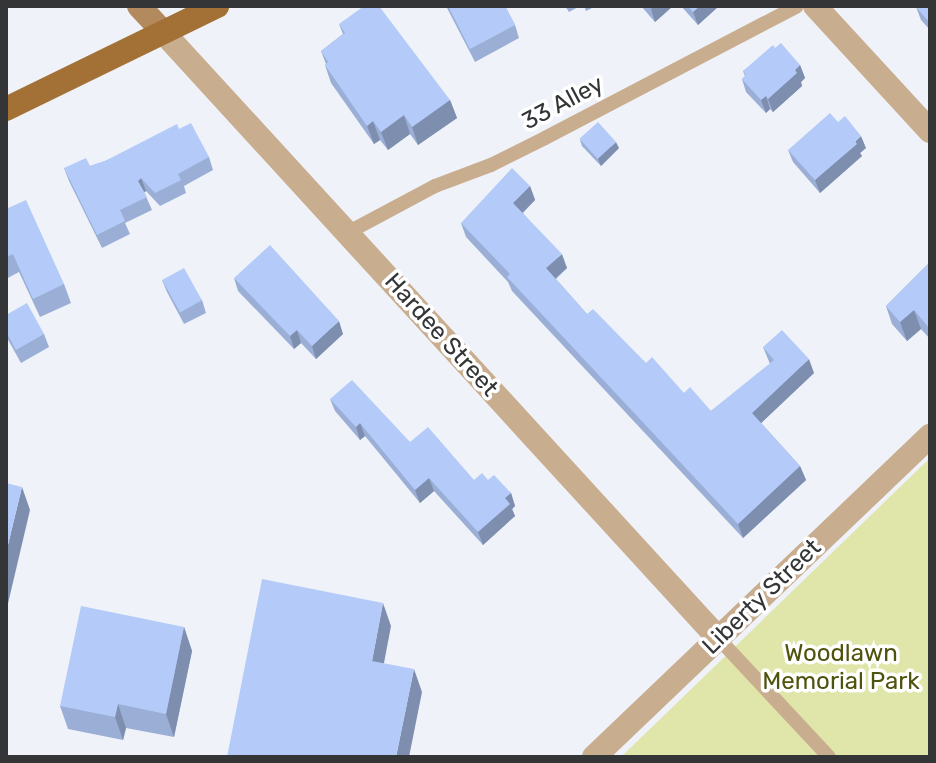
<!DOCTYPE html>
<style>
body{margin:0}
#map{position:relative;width:936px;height:763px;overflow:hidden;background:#eff2f9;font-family:Rubik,sans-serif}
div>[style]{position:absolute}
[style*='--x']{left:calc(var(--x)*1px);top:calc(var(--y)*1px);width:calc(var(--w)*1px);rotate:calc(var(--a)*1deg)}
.green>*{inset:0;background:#e0e5a9}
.lane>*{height:14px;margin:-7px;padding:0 7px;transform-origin:7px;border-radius:7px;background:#c9ad8f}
.street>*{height:24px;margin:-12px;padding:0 12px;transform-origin:12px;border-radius:12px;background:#c9ad8f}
.secondary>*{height:24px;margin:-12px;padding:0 12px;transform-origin:12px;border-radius:12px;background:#b38a5d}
.primary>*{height:24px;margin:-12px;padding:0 12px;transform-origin:12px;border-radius:12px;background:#a37136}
.wall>*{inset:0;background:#9bafd6}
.shaded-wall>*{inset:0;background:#7e8eae}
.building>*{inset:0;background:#b4cbf9;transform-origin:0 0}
span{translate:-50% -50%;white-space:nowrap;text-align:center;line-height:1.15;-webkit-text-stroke:7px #fff;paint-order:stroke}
.street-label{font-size:24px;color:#333537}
.park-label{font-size:24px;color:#50530e}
.frame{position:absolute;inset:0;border:8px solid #333537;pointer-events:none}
</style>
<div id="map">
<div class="green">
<div style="clip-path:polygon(930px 458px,930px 757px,621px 757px)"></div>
</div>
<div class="lane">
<div style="--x:347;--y:233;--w:100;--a:-28.1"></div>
<div style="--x:435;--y:186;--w:60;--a:-20.6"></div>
<div style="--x:491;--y:165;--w:60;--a:-26.6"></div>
<div style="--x:545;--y:138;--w:284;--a:-27.6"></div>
<div style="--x:719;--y:639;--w:161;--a:47"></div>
</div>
<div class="street">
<div style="--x:815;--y:6;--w:170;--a:47.4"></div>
<div style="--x:163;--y:32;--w:823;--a:47.51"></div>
<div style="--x:594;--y:757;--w:465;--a:-43.7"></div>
</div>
<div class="secondary">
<div style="--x:139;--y:6;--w:35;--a:47"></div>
</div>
<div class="primary">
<div style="--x:6;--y:109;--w:235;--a:-26"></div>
</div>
<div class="wall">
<div style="clip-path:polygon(446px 6px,505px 6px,515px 25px,519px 38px,475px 62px)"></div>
<div style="clip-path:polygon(565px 6px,580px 6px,569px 12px)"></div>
<div style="clip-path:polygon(584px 6px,596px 6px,586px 11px)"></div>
<div style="clip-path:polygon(641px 6px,673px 6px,655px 22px)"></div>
<div style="clip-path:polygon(681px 6px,719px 6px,698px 25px)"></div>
<div style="clip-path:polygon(930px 6px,930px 30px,921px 20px,916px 7px)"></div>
<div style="clip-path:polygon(339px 24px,450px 100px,457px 118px,418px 145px,410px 134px,388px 150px,380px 140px,374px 144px,331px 83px,325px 65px,326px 64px,321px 51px,343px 34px)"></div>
<div style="clip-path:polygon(775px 48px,800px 65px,805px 78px,801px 82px,802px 86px,773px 112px,770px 109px,766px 113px,746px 92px,742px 79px,745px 76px,743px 71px)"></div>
<div style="clip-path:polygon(179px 129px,209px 157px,213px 170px,184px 186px,186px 193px,160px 206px,146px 191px,144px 192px,152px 210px,125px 223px,130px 234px,102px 248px,69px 181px,64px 168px,90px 166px,105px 161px)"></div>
<div style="clip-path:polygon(580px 140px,619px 148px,601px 166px,582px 146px)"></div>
<div style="clip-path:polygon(866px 148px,860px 153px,862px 156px,820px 193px,793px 162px,788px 150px)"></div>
<div style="clip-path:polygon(530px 186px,535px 200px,523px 213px,567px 268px,556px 279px,587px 314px,646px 363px,684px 393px,711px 411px,770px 364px,763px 347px,814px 373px,761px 423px,800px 466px,806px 480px,743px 538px,512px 291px,508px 282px,466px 237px,461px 223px)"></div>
<div style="clip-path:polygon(6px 209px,64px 284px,71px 303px,40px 317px,19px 272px,6px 279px)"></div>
<div style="clip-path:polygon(930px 262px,930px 339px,921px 329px,907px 341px,892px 324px,886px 306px)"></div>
<div style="clip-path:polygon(234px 278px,343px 334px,316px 359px,301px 343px,294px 349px,238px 291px)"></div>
<div style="clip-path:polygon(162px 280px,202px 300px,206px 313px,184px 324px,167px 292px)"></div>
<div style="clip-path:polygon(6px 315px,44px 334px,49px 347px,21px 363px,6px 336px)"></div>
<div style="clip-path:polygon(330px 399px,410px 442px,474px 480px,488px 480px,511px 493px,515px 506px,512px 509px,515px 516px,483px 545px,434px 491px,420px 503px,365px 436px,360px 440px,335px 411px)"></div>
<div style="clip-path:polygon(184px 627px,192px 651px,174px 737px,126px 728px,123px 740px,68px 729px,60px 706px)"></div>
</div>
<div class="shaded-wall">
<div style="clip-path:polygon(654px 6px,673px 6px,655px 22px,651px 9px)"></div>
<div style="clip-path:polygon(700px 6px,719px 6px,698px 25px,693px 12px)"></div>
<div style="clip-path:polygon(800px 65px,805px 78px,801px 82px,802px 86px,773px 112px,768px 99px)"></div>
<div style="clip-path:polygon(766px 96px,770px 109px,766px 113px,761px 100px)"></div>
<div style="clip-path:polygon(450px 100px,457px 118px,418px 145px,412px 127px)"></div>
<div style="clip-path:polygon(404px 115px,410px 134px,388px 150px,381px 132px)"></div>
<div style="clip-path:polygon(373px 121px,380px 140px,374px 144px,367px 126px)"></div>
<div style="clip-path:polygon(861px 136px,866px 148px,860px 153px,862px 156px,820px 193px,815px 180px)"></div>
<div style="clip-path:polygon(616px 142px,619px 148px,601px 166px,598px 159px)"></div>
<div style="clip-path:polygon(141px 178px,146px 191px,143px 193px,138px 181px)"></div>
<div style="clip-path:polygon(530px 186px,535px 200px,518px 217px,513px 203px)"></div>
<div style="clip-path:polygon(562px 254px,567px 268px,551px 282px,546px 268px)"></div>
<div style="clip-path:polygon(914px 310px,921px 329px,907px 341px,900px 322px)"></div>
<div style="clip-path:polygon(339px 321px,343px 334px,316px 359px,312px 346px)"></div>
<div style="clip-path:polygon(297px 330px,301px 343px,294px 349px,290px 336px)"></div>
<div style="clip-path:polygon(809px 359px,814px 373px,757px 427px,752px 413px)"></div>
<div style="clip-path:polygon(360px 423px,365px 436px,360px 440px,356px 427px)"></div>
<div style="clip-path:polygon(800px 466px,806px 480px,743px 538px,738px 524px)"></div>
<div style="clip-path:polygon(429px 478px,434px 491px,420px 503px,415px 490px)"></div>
<div style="clip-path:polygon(22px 487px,30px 510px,6px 612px,6px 553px)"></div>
<div style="clip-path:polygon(511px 493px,515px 506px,512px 509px,515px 516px,483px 545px,478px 532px,505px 498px)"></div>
<div style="clip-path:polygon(383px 603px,391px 626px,380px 684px,372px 661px)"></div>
<div style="clip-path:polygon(184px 627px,192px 651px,174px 737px,166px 714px)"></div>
<div style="clip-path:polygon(414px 669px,422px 692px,409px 757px,396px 757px)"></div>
<div style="clip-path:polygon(118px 704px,126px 728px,123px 740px,115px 717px)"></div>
</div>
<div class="building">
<div style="clip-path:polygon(364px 6px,379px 6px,450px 100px,412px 127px,404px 115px,381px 132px,373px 121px,367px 126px,325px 65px,328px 62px,321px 51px,345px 33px,339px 24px)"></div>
<div style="clip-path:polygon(448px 6px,505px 6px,515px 25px,470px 49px)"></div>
<div style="clip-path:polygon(688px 6px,700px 6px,693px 12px)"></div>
<div style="clip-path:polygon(917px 6px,930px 6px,930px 23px,916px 7px)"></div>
<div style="clip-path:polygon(781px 43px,800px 65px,795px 70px,797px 73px,768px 99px,766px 96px,761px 100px,742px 79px,746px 75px,743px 71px,773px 45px,775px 48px)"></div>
<div style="clip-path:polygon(830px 113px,838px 122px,845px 116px,861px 136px,855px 141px,857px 144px,815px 180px,788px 150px)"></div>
<div style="left:598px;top:122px;width:27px;height:25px;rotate:48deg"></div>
<div style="clip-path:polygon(191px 123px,209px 157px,178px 174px,181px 180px,155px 193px,141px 178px,138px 181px,147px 197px,120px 210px,125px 221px,97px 235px,64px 168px,86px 158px,90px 166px,105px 161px,177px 124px,179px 129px)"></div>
<div style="clip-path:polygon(512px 168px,530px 186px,513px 203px,562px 254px,546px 268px,587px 314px,593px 309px,646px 363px,652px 357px,684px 393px,690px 387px,711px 411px,774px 360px,763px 347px,782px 330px,809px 359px,752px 413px,800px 466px,738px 524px,507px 277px,510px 274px,461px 223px)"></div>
<div style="clip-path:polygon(26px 200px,64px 284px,33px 299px,13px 254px,6px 257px,6px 209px)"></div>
<div style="clip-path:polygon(270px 245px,339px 321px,312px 346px,297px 330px,290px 336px,234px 278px)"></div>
<div style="clip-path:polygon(930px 262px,930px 329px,914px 310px,900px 322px,886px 306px)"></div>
<div style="left:184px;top:268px;width:37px;height:25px;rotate:61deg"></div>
<div style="clip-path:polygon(27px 303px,44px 334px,16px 350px,6px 332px,6px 315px)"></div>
<div style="clip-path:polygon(352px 380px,410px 442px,428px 427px,474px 480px,482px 473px,488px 480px,494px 475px,511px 493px,505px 498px,510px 504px,478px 532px,429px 478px,415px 490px,360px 423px,356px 427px,330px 399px)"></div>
<div style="clip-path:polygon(6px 483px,22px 487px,6px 553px)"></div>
<div style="clip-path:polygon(262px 579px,383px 603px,372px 661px,414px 669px,396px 757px,227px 757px)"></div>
<div style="clip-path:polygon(81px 606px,184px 627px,166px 714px,118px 704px,115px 717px,60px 706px)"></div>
</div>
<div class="street-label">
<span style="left:563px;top:103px;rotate:-28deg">33 Alley</span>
<span style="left:441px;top:335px;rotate:48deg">Hardee Street</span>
<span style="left:762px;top:597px;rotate:-44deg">Liberty Street</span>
</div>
<div class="park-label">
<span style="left:841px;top:668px">Woodlawn<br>Memorial Park</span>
</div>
<div class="frame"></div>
</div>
